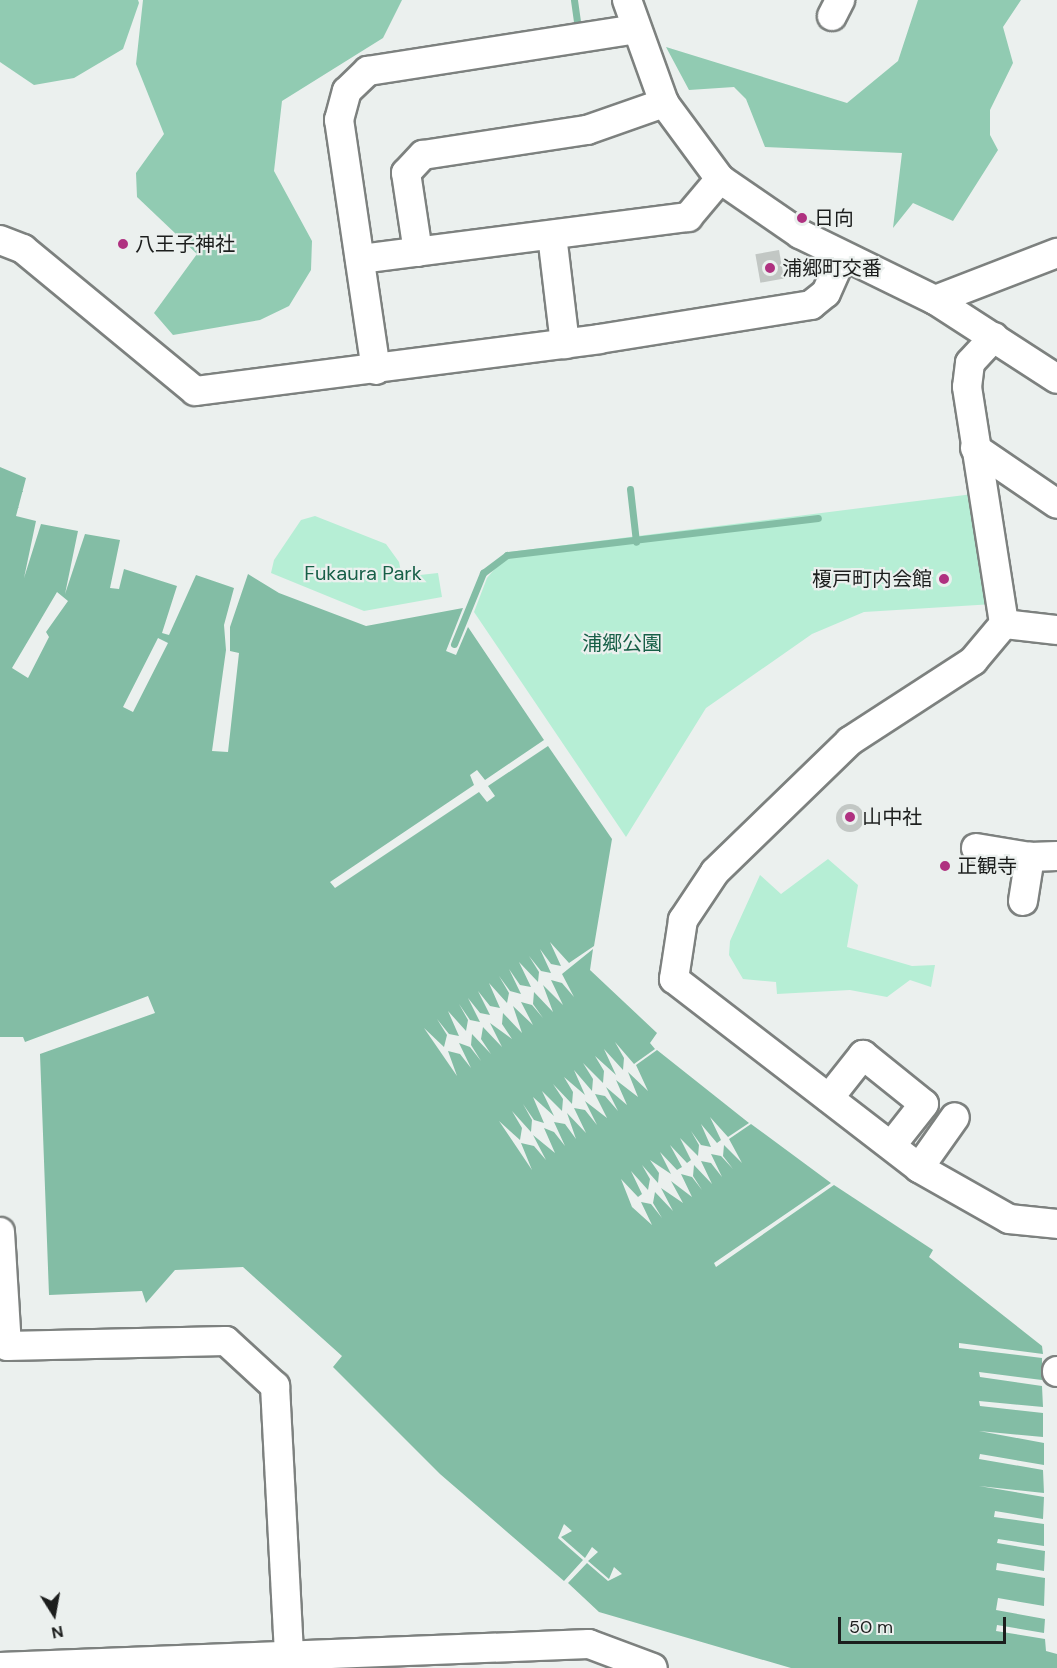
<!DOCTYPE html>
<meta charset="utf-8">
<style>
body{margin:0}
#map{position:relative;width:1057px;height:1668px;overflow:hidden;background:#ebf0ee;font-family:"DM Sans","Noto Sans JP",sans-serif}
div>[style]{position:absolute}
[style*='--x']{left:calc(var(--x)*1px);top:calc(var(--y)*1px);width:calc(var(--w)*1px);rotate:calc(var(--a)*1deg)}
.green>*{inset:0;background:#b6eed5}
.forest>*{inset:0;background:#91cbb2}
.water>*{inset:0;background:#83bda5}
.stream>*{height:7px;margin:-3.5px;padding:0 3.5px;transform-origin:3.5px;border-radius:3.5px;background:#83bda5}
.building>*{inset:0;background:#c2c7c4;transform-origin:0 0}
.round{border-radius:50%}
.roads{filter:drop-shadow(2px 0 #7d817f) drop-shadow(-2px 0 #7d817f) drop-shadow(0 2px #7d817f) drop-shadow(0 -2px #7d817f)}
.minor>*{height:28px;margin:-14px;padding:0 14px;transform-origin:14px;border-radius:14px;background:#fff}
.dots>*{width:16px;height:16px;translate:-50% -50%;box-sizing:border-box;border:3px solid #ebf0ee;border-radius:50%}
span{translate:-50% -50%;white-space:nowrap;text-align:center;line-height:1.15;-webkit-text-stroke:4.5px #ebf0ee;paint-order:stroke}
.poi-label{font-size:20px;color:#1c1e1d}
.left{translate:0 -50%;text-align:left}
.right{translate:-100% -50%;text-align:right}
.park-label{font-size:20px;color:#175f47}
.north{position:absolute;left:24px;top:1584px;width:60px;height:60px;-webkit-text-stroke:4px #ebf0ee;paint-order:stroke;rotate:169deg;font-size:16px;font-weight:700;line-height:24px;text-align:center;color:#1c1e1d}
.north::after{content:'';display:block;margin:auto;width:21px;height:27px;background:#1c1e1d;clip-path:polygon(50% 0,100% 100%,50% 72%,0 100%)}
.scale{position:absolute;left:838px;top:1617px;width:168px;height:27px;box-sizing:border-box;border:3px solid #1c1e1d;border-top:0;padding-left:8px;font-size:18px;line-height:21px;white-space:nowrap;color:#1c1e1d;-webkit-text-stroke:4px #ebf0ee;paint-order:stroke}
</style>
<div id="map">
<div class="green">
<div style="clip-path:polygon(973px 494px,994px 604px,864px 612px,812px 634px,706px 708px,626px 837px,474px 612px,487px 578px,509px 552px)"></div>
<div style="clip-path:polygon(315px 516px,386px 544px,399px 562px,402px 577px,438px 573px,442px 597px,364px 611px,271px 573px,274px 560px,301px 520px)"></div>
<div style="clip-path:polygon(828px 859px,858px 885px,847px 947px,912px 966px,935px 965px,931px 987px,910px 980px,887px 997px,850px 990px,777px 994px,776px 982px,743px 979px,729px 955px,730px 941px,760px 875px,781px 894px)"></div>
</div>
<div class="forest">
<div style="clip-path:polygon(0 0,138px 0,139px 3px,123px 49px,74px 78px,34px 85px,0 62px)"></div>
<div style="clip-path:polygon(143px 0,402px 0,383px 38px,282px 101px,274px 171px,312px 241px,311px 270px,289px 306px,260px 320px,173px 335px,154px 313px,197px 254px,137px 197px,136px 173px,164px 134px,136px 64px)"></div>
<div style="clip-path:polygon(918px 0,1021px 0,1003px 27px,1013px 63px,990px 110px,990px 135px,998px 150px,953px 221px,913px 203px,893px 228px,902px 153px,765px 147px,746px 99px,734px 87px,689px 90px,666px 47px,847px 103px,898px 61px)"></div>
</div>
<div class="water">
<div style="clip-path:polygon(evenodd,0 467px,26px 478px,16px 516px,36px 521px,24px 578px,41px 524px,78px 531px,65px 594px,85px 534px,120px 540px,110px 588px,119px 589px,124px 569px,177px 586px,162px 633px,169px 635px,196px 575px,234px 588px,224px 625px,226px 650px,212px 751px,228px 752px,239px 653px,230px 651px,230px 627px,248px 574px,279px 593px,366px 626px,463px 608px,446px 651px,456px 655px,468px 627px,544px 740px,485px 780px,477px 770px,470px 775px,474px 785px,330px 882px,335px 888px,479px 792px,487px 802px,495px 796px,488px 786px,548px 746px,612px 839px,594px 946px,569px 963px,550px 942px,561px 966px,551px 964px,540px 949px,551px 973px,541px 971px,529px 956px,539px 972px,538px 982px,519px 962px,531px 987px,520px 985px,509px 969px,521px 994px,510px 991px,499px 976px,509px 993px,507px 1003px,489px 983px,500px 1008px,490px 1006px,478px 991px,490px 1015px,480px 1013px,468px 998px,480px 1022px,470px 1020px,459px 1004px,468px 1020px,466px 1031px,448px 1011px,459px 1036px,449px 1034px,437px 1019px,447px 1035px,444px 1047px,424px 1028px,457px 1076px,448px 1051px,460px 1054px,471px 1068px,459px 1043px,470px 1047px,481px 1061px,471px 1045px,472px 1034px,491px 1054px,481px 1039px,483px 1027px,502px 1047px,490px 1023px,512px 1039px,502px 1024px,503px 1013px,522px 1033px,513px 1006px,533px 1025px,521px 1002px,532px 1005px,543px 1018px,533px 1004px,534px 992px,553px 1012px,543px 985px,563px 1005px,551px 980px,562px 983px,574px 997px,562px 974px,593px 949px,590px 970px,657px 1033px,650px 1043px,655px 1049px,634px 1064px,615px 1042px,624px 1058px,623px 1070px,604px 1049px,616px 1075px,595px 1056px,604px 1071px,603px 1083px,583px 1063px,593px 1079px,592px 1091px,574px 1070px,585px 1095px,564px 1077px,573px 1092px,572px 1104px,553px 1084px,563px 1099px,562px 1111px,542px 1091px,554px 1116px,533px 1097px,544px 1123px,534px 1120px,523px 1104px,532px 1120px,531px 1132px,512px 1111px,522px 1128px,520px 1140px,499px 1121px,532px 1170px,521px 1143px,534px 1146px,546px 1160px,533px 1135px,555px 1153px,544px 1128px,554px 1132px,565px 1146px,554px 1122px,565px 1124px,576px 1139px,567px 1113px,586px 1133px,574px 1108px,585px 1110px,597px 1125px,585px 1101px,607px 1118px,595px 1094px,605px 1096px,618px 1111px,606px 1087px,627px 1105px,616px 1080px,638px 1097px,628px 1072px,648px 1091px,636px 1065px,657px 1050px,749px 1123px,728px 1137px,710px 1117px,721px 1140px,717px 1143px,701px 1124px,711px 1147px,701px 1145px,691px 1131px,699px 1145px,698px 1156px,680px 1138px,691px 1160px,687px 1163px,670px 1145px,682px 1167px,677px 1170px,660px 1152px,671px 1174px,650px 1160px,659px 1173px,658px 1183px,642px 1165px,650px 1179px,648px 1190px,631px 1171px,642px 1194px,638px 1197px,621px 1179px,632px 1207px,652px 1225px,641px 1202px,651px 1204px,662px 1218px,653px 1203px,655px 1192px,673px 1211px,661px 1188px,683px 1203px,671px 1181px,692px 1197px,681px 1174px,692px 1177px,702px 1190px,693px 1176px,694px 1165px,712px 1184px,701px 1161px,711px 1163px,722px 1177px,711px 1154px,721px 1156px,733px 1169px,723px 1156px,724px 1145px,742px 1163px,729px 1139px,751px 1124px,831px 1183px,714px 1263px,716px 1267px,834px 1185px,933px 1250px,929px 1257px,1042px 1346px,1043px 1354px,959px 1343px,959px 1348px,1042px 1358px,1042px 1380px,979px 1372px,980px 1377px,1042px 1386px,1043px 1407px,979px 1401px,980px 1406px,1043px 1413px,1043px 1437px,979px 1431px,1044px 1443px,1044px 1465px,980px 1454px,979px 1459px,1043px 1470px,1044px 1493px,979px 1486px,1044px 1497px,1043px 1519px,995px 1511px,994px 1517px,1044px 1524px,1044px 1546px,998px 1539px,997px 1543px,1045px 1551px,1044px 1571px,997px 1563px,996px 1570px,1045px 1578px,1044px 1606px,998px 1598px,996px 1610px,1045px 1619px,1044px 1633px,997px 1625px,996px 1631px,1045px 1639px,1046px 1651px,1057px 1654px,1057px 1668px,791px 1668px,599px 1612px,568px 1583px,587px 1563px,608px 1581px,622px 1574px,614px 1567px,609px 1579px,588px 1561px,598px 1552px,592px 1547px,585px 1558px,561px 1537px,572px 1531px,564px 1524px,558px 1538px,583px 1560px,564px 1581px,440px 1474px,333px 1367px,342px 1356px,243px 1267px,175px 1270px,146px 1303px,142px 1291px,49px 1295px,40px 1054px,155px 1013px,148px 996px,25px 1042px,23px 1037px,0 1037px,0 467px,57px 592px,68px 601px,46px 632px,49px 637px,28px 678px,12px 668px,57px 592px,0 467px,158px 638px,168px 643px,133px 712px,123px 707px,158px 638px)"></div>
</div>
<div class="stream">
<div style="--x:574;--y:0;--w:28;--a:82"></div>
<div style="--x:630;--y:489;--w:53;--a:83.5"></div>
<div style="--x:454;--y:644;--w:77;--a:-67.8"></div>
<div style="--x:483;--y:573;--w:30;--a:-37"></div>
<div style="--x:507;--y:555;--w:313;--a:-6.8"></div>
</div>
<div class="building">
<div style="left:779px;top:250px;width:29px;height:24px;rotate:80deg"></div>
<div class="round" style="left:836px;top:804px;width:28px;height:28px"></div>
</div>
<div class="roads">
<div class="minor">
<div style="--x:627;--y:0;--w:109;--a:70.2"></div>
<div style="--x:664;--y:103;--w:94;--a:53.6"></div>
<div style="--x:720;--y:179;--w:97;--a:34.5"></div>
<div style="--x:800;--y:234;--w:150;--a:26.1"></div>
<div style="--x:935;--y:300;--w:145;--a:32.9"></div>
<div style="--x:832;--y:16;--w:18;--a:-63"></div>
<div style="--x:552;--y:235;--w:110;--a:83.2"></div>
<div style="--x:0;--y:240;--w:25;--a:21"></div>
<div style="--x:23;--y:249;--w:223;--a:39.5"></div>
<div style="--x:195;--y:391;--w:407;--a:-7.3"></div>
<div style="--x:599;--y:339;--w:215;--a:-9.1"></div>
<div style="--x:811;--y:305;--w:19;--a:-39"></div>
<div style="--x:826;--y:293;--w:39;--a:-66"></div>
<div style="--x:418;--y:252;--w:80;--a:-98.6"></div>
<div style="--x:406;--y:173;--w:25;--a:-47"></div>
<div style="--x:423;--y:155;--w:166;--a:-8.7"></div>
<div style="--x:587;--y:130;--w:82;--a:-19.3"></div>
<div style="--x:360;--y:259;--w:331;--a:-7.3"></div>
<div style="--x:688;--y:217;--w:50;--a:-49.9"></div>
<div style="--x:935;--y:300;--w:131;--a:-21.1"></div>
<div style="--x:994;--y:337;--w:35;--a:133"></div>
<div style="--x:970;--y:363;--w:24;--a:97"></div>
<div style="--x:967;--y:387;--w:240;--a:81.1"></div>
<div style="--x:1004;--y:624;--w:48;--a:130"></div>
<div style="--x:973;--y:661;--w:147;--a:147"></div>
<div style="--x:850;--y:741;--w:188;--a:135.9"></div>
<div style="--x:715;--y:872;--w:58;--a:123.7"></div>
<div style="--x:683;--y:920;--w:60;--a:98.7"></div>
<div style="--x:674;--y:979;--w:309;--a:37.6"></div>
<div style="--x:919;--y:1168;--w:103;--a:29.5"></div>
<div style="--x:1009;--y:1219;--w:48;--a:5.9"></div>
<div style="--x:376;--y:370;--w:253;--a:-98.4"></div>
<div style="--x:339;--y:120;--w:30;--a:-75"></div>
<div style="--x:347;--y:91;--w:29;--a:-44"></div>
<div style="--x:368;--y:71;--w:270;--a:-8.9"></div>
<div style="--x:975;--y:448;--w:99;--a:34.3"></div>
<div style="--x:1004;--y:624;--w:53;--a:6.5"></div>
<div style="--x:976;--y:848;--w:55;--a:9.5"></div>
<div style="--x:1030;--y:857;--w:27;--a:-2"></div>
<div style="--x:1023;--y:901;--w:45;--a:-81"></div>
<div style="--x:829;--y:1098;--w:55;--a:-51.7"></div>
<div style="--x:863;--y:1055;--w:78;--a:38.8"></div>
<div style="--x:924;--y:1104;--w:53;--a:128.2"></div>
<div style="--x:919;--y:1168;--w:62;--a:-54.8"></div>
<div style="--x:0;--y:1232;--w:114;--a:86.5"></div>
<div style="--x:7;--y:1346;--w:219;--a:-1.3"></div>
<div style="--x:226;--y:1341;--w:67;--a:42.6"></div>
<div style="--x:275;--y:1386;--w:269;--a:87"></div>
<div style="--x:1057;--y:1371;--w:1;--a:90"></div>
<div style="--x:0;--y:1667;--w:589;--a:-2.24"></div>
<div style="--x:589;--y:1644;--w:68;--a:20.6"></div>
</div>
</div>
<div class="dots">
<div style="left:802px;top:218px;background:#af3180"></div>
<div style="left:123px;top:244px;background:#af3180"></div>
<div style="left:770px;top:268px;background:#af3180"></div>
<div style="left:944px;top:579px;background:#af3180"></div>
<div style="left:850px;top:817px;background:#af3180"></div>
<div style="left:945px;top:866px;background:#af3180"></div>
</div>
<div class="poi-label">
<span class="left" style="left:814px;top:218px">日向</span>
<span class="left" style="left:135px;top:244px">八王子神社</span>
<span class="left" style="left:782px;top:268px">浦郷町交番</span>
<span class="right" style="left:932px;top:579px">榎戸町内会館</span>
<span class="left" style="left:862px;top:817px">山中社</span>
<span class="left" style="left:957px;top:866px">正観寺</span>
</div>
<div class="park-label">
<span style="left:363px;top:573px">Fukaura Park</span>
<span style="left:622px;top:643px">浦郷公園</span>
</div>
<div class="north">N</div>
<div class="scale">50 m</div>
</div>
